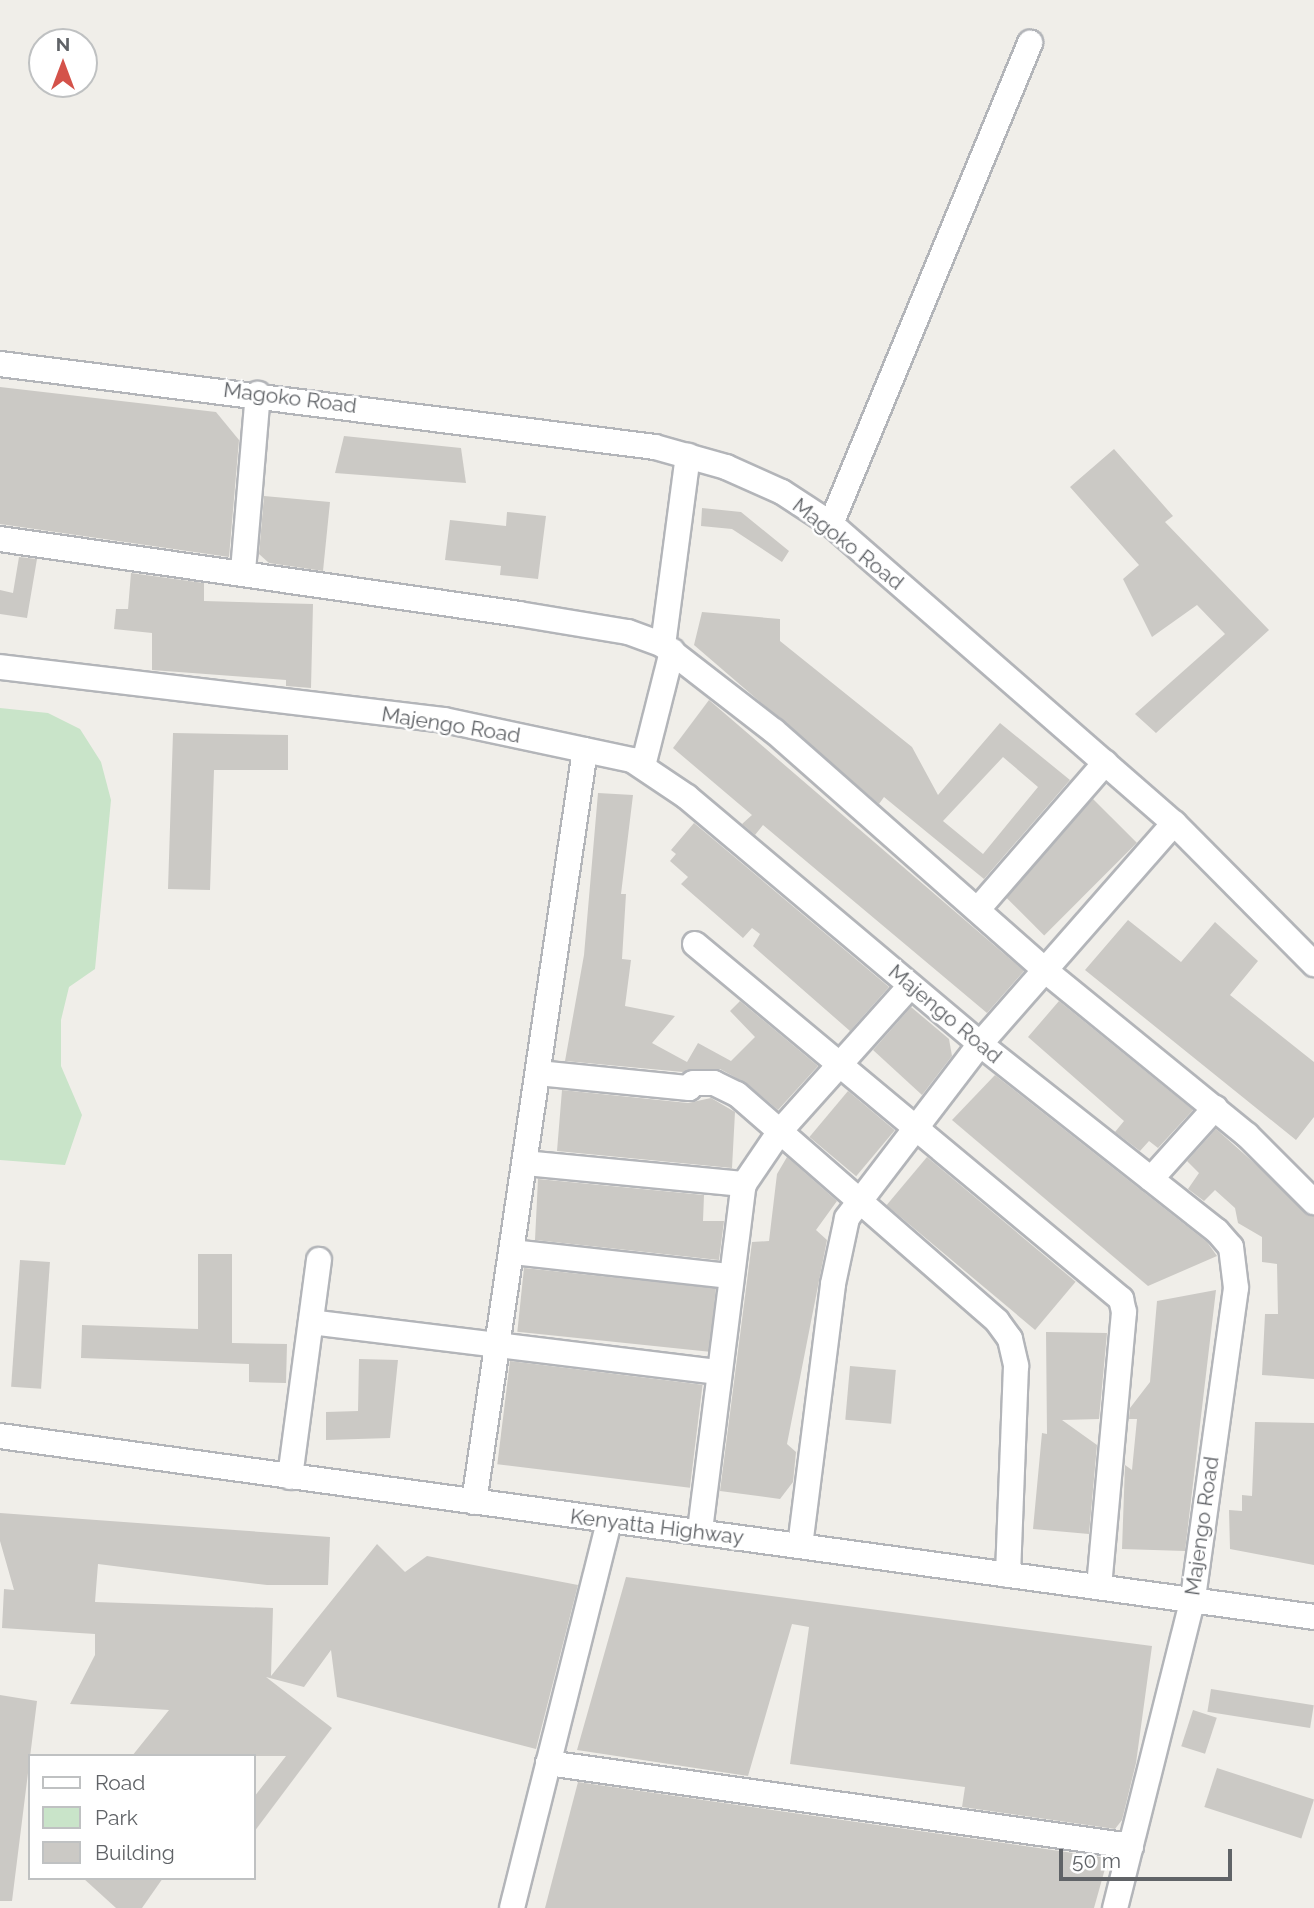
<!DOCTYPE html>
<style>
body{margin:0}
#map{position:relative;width:1314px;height:1908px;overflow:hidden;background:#f0eee9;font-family:Raleway,sans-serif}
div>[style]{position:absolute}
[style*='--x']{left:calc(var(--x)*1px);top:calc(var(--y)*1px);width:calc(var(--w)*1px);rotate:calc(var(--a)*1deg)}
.green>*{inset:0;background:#c9e4c9}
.building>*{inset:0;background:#cbc9c5;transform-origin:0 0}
.roads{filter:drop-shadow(2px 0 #b3b5b9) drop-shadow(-2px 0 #b3b5b9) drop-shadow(0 2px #b3b5b9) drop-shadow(0 -2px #b3b5b9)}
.minor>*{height:24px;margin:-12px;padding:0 12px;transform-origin:12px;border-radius:12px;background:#fff}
span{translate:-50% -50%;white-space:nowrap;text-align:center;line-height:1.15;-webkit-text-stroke:5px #fff;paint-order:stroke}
.street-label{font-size:21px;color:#606367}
.legend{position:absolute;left:28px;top:1754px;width:228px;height:126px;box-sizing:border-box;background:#fff;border:2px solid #bfc1c2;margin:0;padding:9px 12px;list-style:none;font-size:21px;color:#606367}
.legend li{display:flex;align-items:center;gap:14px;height:35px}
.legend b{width:35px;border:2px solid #bfc1c2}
.north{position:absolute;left:28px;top:28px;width:70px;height:70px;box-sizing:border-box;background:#fff;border:2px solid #bfc1c2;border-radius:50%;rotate:0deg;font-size:19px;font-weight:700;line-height:28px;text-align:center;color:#606367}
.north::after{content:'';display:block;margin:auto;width:24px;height:32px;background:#d4524a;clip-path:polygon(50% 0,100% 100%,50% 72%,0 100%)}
.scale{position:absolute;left:1059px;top:1849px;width:173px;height:32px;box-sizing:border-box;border:4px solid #606367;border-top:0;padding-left:9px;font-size:21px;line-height:24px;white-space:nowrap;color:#606367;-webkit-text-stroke:5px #fff;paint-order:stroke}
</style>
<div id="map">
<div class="green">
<div style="clip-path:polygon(0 708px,48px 713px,80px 729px,101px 762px,111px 800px,95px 969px,69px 987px,61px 1020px,61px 1066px,82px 1115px,65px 1165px,0 1160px)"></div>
</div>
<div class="building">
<div style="clip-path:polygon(0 387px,216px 412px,239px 440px,229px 557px,0 524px)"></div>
<div style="clip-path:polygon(344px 436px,461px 448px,466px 483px,335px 473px)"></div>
<div style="clip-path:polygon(1114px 449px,1173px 516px,1165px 522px,1269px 630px,1156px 733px,1135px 714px,1225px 634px,1197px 605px,1152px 637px,1123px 579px,1139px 565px,1070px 487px)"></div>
<div style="clip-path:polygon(264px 496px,330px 502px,323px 571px,269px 563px,259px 554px)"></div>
<div style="clip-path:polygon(702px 508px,741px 512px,789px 551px,782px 562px,732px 529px,701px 526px)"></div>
<div style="clip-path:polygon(507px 512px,546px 516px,538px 579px,500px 575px,501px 566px,445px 560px,450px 520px,506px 526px)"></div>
<div style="clip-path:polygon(19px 557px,37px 559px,27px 618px,0 614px,0 590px,13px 593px)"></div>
<div style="clip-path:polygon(131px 573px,204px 583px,204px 601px,313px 604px,311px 688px,286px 686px,286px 680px,152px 670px,152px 633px,114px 629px,116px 609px,128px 609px)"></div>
<div style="clip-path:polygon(evenodd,702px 612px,780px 619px,780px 641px,912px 747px,938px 795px,1000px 723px,1070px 780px,984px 879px,884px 797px,879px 804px,694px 645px,702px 612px,1003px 757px,1038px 787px,983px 854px,943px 821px,1003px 757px)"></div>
<div style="clip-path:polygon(709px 700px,1024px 971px,987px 1013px,763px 825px,755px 835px,742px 824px,752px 815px,673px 748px)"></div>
<div style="clip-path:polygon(173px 733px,288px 735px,288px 770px,214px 770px,210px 890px,168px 889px)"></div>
<div style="clip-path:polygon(598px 793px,633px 795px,621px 894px,626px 894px,622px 959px,631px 960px,625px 1006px,675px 1016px,652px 1043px,687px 1062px,698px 1043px,731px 1061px,755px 1037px,730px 1011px,740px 1001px,818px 1066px,778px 1110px,746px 1083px,720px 1069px,683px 1072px,565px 1061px,584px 955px)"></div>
<div style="left:1093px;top:799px;width:62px;height:131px;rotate:45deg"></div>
<div style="clip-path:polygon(694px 823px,889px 987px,850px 1031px,753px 946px,760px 934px,752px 928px,743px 938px,681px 884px,688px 877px,670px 861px,676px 854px,671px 850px)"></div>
<div style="clip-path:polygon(1128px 920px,1181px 962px,1215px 922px,1258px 961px,1230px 995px,1314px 1062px,1314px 1117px,1296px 1140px,1085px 970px)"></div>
<div style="clip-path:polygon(1059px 1001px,1193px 1110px,1158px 1148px,1149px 1141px,1140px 1151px,1115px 1132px,1124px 1121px,1028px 1037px)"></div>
<div style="clip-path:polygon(911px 1007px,949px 1039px,952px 1056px,922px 1095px,873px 1050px)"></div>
<div style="clip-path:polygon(995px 1075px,1207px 1242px,1217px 1256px,1148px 1286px,952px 1120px)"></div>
<div style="clip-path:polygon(562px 1090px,688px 1103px,711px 1098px,735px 1112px,732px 1168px,557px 1151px)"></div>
<div style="left:848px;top:1091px;width:61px;height:60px;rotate:40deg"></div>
<div style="clip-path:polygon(1216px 1129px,1314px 1216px,1314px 1379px,1262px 1375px,1265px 1314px,1278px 1314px,1277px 1264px,1262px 1262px,1262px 1237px,1238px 1223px,1235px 1208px,1215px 1190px,1204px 1201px,1188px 1189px,1199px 1173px,1187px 1161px)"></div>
<div style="clip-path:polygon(787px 1157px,837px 1201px,816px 1230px,827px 1240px,787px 1444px,796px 1452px,793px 1482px,780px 1499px,720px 1491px,752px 1242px,769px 1241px,777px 1174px)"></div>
<div style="left:927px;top:1157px;width:194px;height:63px;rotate:40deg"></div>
<div style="clip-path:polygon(538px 1179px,704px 1195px,703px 1221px,724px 1221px,719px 1260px,535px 1240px)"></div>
<div style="clip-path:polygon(198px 1254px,232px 1254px,232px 1343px,287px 1344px,286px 1383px,249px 1382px,249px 1364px,81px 1358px,82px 1325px,198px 1329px)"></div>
<div style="left:20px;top:1260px;width:30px;height:127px;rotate:4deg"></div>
<div style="left:524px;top:1268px;width:193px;height:64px;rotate:6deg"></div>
<div style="clip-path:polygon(1216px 1290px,1185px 1551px,1122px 1549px,1125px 1465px,1132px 1470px,1137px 1419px,1129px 1419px,1130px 1408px,1150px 1382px,1157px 1301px)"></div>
<div style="clip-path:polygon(1046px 1332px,1107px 1333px,1099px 1419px,1062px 1420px,1097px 1445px,1089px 1534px,1033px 1529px,1042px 1433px,1047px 1434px)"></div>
<div style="clip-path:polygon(359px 1359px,398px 1360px,390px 1438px,326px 1440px,326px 1412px,358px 1411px)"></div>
<div style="left:510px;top:1361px;width:194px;height:104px;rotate:7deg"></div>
<div style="left:850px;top:1366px;width:46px;height:54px;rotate:5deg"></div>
<div style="clip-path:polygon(1255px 1422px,1314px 1423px,1314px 1565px,1230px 1549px,1229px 1510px,1242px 1511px,1242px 1495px,1252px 1496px)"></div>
<div style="clip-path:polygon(0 1513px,330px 1537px,328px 1585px,267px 1585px,98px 1564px,95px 1602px,273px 1608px,271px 1676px,377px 1544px,405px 1572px,427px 1556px,578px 1585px,536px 1749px,337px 1697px,331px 1650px,304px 1687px,266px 1677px,332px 1728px,254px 1832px,254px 1797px,286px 1756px,132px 1756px,169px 1710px,70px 1704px,95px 1655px,95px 1634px,2px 1628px,4px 1589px,14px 1590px,0 1541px)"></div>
<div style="clip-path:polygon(626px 1577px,1152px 1646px,1136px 1763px,1122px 1820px,1115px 1829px,962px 1807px,965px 1787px,790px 1764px,809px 1627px,792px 1624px,748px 1776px,577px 1750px)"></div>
<div style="left:1211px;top:1689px;width:104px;height:23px;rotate:9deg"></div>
<div style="clip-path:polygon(0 1695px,37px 1701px,12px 1901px,0 1901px)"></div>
<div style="left:1193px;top:1710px;width:25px;height:38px;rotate:18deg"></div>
<div style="left:1217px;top:1768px;width:102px;height:41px;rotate:18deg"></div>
<div style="clip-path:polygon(578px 1782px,1108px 1858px,1094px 1908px,545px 1908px)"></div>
<div style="clip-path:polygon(83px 1878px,163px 1878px,142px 1908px,116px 1908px)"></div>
</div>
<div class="roads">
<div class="minor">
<div style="--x:0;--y:364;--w:660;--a:7.22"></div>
<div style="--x:655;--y:447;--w:74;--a:15.7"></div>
<div style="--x:726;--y:467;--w:61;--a:24.1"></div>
<div style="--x:782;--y:492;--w:59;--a:33.1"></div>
<div style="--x:831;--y:524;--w:455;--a:41.1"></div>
<div style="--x:1174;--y:823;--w:199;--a:45.2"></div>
<div style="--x:831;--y:524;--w:521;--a:-67.52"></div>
<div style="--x:0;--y:539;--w:524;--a:8.22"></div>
<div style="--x:519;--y:614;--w:110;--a:9.4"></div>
<div style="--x:628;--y:632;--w:37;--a:20"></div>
<div style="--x:663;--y:645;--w:140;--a:37.8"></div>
<div style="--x:774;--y:731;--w:364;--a:41.4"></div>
<div style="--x:1047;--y:972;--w:258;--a:39.2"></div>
<div style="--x:1247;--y:1135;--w:95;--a:45"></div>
<div style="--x:243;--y:571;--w:178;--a:-85.2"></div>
<div style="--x:663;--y:645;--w:191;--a:-82.5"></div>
<div style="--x:0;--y:667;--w:447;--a:6.8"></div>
<div style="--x:444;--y:720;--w:192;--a:12"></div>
<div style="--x:632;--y:760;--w:66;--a:33.9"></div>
<div style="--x:687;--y:797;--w:383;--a:40.1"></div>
<div style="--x:980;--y:1044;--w:302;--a:38.3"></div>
<div style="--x:1217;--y:1231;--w:21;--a:49"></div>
<div style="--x:1231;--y:1247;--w:41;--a:83"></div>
<div style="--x:1236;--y:1288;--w:313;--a:97.9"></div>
<div style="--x:1193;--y:1598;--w:320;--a:104.1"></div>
<div style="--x:643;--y:766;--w:119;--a:-75.8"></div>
<div style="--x:978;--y:909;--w:194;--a:-49"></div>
<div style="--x:695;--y:944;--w:555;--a:39.81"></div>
<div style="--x:1121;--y:1299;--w:13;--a:77"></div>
<div style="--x:1124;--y:1312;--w:276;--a:95.2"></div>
<div style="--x:538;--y:1073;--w:152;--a:5.7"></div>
<div style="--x:689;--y:1088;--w:6;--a:-51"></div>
<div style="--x:693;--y:1083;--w:21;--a:0"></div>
<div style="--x:714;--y:1083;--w:25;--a:26"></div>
<div style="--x:737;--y:1094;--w:345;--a:41.1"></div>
<div style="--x:997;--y:1321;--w:22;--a:54"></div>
<div style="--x:1010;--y:1339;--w:28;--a:77"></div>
<div style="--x:1016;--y:1366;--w:209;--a:92.2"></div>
<div style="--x:525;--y:1163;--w:220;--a:5.5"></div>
<div style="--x:1151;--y:1179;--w:96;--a:-48"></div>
<div style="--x:512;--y:1252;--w:219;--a:6.3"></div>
<div style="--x:311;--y:1322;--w:411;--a:7"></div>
<div style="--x:0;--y:1436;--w:1326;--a:7.84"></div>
<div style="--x:290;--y:1477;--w:219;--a:-82.4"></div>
<div style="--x:474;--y:1502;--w:760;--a:-81.6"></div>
<div style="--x:700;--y:1530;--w:349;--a:-82.8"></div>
<div style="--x:744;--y:1184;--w:64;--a:-55.8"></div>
<div style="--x:780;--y:1131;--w:195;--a:-48.1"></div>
<div style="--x:800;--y:1546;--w:264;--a:-82.8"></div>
<div style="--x:833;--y:1284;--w:67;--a:-78"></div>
<div style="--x:847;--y:1218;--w:219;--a:-52.6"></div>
<div style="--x:980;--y:1044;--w:294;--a:-48.7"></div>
<div style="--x:548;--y:1763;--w:589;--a:8.1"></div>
<div style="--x:512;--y:1908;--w:399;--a:-75.9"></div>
</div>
</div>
<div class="street-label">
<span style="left:290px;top:398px;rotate:7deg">Magoko Road</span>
<span style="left:848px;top:544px;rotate:38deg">Magoko Road</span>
<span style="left:451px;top:725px;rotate:9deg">Majengo Road</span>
<span style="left:945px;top:1014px;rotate:40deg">Majengo Road</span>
<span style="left:1202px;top:1526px;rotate:-82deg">Majengo Road</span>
<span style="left:657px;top:1527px;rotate:7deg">Kenyatta Highway</span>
</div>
<ul class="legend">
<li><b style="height:9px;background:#fff"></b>Road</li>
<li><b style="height:19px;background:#c9e4c9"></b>Park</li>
<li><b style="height:19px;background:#cbc9c5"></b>Building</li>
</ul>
<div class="north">N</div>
<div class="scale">50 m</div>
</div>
